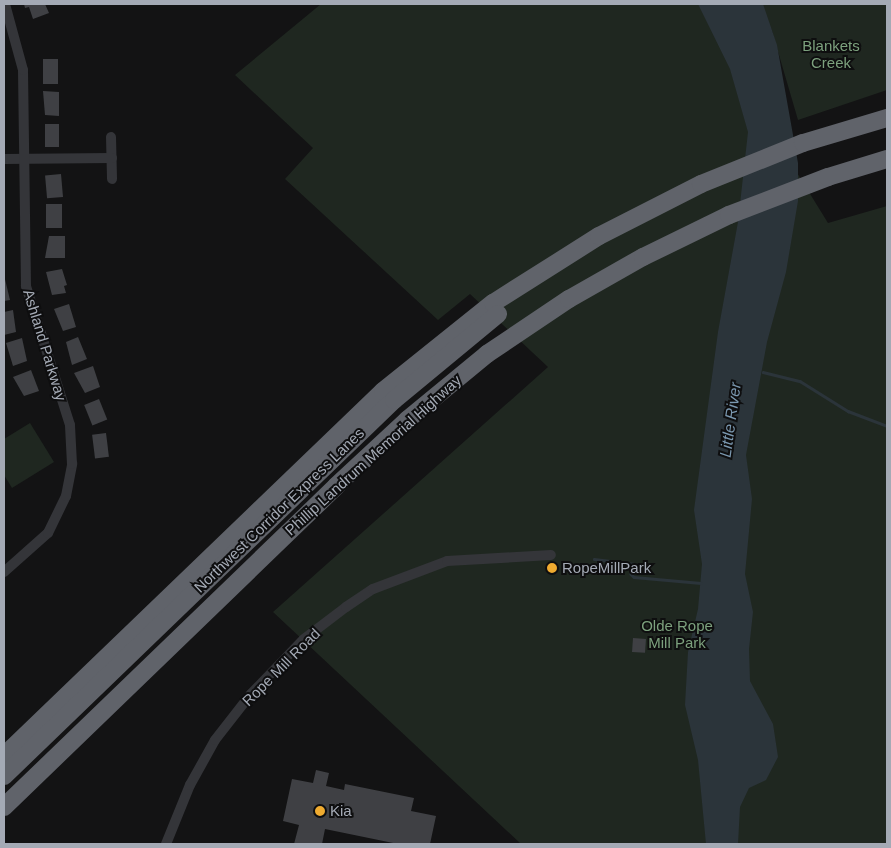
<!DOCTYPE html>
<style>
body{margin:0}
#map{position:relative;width:891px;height:848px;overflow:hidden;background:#131314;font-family:Arial,sans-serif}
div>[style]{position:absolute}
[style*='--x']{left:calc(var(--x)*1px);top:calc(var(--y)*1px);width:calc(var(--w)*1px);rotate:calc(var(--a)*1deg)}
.green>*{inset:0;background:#1f2720}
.water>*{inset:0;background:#2b343a}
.stream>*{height:2.5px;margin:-1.25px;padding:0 1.25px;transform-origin:1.25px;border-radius:1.25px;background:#2b343a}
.building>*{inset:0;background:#3f4044;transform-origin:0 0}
.minor>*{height:10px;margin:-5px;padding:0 5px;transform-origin:5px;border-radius:5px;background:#343539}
.motorway>*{height:18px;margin:-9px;padding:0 9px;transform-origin:9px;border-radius:9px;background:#60636a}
.dots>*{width:14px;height:14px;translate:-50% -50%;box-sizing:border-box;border:2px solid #0e0e0f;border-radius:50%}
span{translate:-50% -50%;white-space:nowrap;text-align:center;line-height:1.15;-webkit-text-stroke:4px #0e0e0f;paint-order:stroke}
.park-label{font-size:15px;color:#7ca07d}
.street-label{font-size:15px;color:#a4aab5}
.poi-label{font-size:15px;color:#a4aab5}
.left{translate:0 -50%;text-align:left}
.water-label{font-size:16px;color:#7b98b0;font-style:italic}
.frame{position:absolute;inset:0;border:5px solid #a4aab5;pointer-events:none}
</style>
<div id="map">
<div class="green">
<div style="clip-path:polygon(321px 4px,710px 4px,746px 90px,828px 223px,887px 206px,887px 844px,521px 844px,273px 612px,548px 367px,470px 294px,438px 320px,285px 179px,313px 148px,235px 75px)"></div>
<div style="clip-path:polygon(759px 4px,887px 4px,887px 90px,798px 120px,772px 31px)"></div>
<div style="clip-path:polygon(30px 423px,54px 462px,12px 488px,4px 475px,4px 439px)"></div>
</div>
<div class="water">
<div style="clip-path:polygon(698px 4px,763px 4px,777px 45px,798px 163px,798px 201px,786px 272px,767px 342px,746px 455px,752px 499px,745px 574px,753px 612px,749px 649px,750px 681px,773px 724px,778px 757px,766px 780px,749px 788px,740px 807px,738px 844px,706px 844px,698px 760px,685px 705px,688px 652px,698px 609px,702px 564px,694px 510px,718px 332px,738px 222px,748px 132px,730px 69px)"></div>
</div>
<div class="stream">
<div style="--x:763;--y:372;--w:38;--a:14"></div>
<div style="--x:800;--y:381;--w:57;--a:32"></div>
<div style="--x:848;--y:411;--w:42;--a:21"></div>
<div style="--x:594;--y:559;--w:39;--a:7"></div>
<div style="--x:633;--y:564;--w:10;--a:101"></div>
<div style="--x:631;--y:574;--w:4;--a:45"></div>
<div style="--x:634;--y:577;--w:67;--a:5.1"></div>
</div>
<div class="building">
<div style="clip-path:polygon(24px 4px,45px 4px,49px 13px,33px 19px,29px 7px,25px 8px)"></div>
<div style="left:43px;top:59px;width:15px;height:25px"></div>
<div style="clip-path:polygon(43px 91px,59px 92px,59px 116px,45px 115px)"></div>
<div style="left:45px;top:124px;width:14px;height:23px"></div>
<div style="left:61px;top:174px;width:23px;height:16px;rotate:85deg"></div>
<div style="left:46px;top:204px;width:16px;height:24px"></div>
<div style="clip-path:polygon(49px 236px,65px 236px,65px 258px,45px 258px)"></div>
<div style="clip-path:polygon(62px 269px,67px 285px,64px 286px,66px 293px,52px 295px,46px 272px)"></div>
<div style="clip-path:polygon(4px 275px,10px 300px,4px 301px)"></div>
<div style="clip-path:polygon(69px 304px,76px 327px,63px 331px,54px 309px)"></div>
<div style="clip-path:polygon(13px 310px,16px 332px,4px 335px,4px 312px)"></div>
<div style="clip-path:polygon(78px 337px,87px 359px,72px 365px,66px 342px)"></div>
<div style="clip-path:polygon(22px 338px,27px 361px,13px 366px,6px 343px)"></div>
<div style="clip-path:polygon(93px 366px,100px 387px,85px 393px,74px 373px)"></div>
<div style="clip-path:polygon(31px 370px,39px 391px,24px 396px,13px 377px)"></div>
<div style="left:99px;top:399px;width:22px;height:16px;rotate:68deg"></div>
<div style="left:106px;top:433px;width:24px;height:14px;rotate:83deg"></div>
<div style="left:633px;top:638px;width:13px;height:14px;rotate:4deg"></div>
<div style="clip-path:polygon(316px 770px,329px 773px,326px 786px,344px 790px,345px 784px,414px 798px,411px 811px,436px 816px,430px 844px,398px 844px,325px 829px,322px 844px,294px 844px,299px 825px,283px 821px,292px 779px,313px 783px)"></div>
</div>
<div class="minor">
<div style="--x:111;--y:137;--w:42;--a:88.6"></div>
<div style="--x:4;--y:159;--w:108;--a:-0.5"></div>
<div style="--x:4;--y:572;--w:59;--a:-41.6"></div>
<div style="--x:48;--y:533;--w:41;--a:-64.1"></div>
<div style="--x:66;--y:496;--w:33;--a:-79"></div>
<div style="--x:72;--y:464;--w:39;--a:-93"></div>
<div style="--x:70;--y:425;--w:146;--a:-107.6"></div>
<div style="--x:26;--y:286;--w:216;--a:-90.8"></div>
<div style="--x:23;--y:70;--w:68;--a:-105.3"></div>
<div style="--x:166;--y:844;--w:64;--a:-67.9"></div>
<div style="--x:190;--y:785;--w:51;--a:-60.9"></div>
<div style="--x:215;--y:740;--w:58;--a:-52"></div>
<div style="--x:251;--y:694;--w:76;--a:-46.1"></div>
<div style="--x:304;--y:639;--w:53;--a:-37.3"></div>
<div style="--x:346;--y:607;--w:32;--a:-34"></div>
<div style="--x:373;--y:589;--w:79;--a:-20.7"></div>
<div style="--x:447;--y:561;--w:104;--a:-3.3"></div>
</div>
<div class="motorway">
<div style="--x:4;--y:756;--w:526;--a:-43.92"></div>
<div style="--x:383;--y:391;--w:141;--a:-38.7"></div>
<div style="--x:493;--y:303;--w:125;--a:-32.3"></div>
<div style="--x:599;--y:236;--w:114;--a:-27"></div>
<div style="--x:701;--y:184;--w:110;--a:-21.9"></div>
<div style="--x:803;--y:143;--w:88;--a:-16.6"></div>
<div style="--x:4;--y:776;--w:542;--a:-43.95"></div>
<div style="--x:394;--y:400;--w:135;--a:-39.6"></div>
<div style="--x:4;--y:807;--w:462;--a:-44"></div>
<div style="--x:336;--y:486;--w:97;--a:-42.9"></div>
<div style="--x:407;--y:420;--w:104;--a:-39.5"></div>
<div style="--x:487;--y:354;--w:99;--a:-33.9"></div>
<div style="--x:569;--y:299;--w:85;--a:-29.6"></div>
<div style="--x:643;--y:257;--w:96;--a:-26"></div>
<div style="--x:729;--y:215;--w:106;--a:-21"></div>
<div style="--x:828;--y:177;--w:62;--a:-17"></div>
</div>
<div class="dots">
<div style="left:552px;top:568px;background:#efab30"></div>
<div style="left:320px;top:811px;background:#efab30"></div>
</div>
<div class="park-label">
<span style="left:831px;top:54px">Blankets<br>Creek</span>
<span style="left:677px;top:634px">Olde Rope<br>Mill Park</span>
</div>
<div class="street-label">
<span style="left:45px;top:345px;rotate:73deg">Ashland Parkway</span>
<span style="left:373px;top:455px;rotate:-42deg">Phillip Landrum Memorial Highway</span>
<span style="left:279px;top:510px;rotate:-44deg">Northwest Corridor Express Lanes</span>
<span style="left:281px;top:667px;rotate:-45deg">Rope Mill Road</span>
</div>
<div class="poi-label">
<span class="left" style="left:562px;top:568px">RopeMillPark</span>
<span class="left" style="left:330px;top:811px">Kia</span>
</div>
<div class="water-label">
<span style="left:731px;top:420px;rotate:-82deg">Little River</span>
</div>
<div class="frame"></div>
</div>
